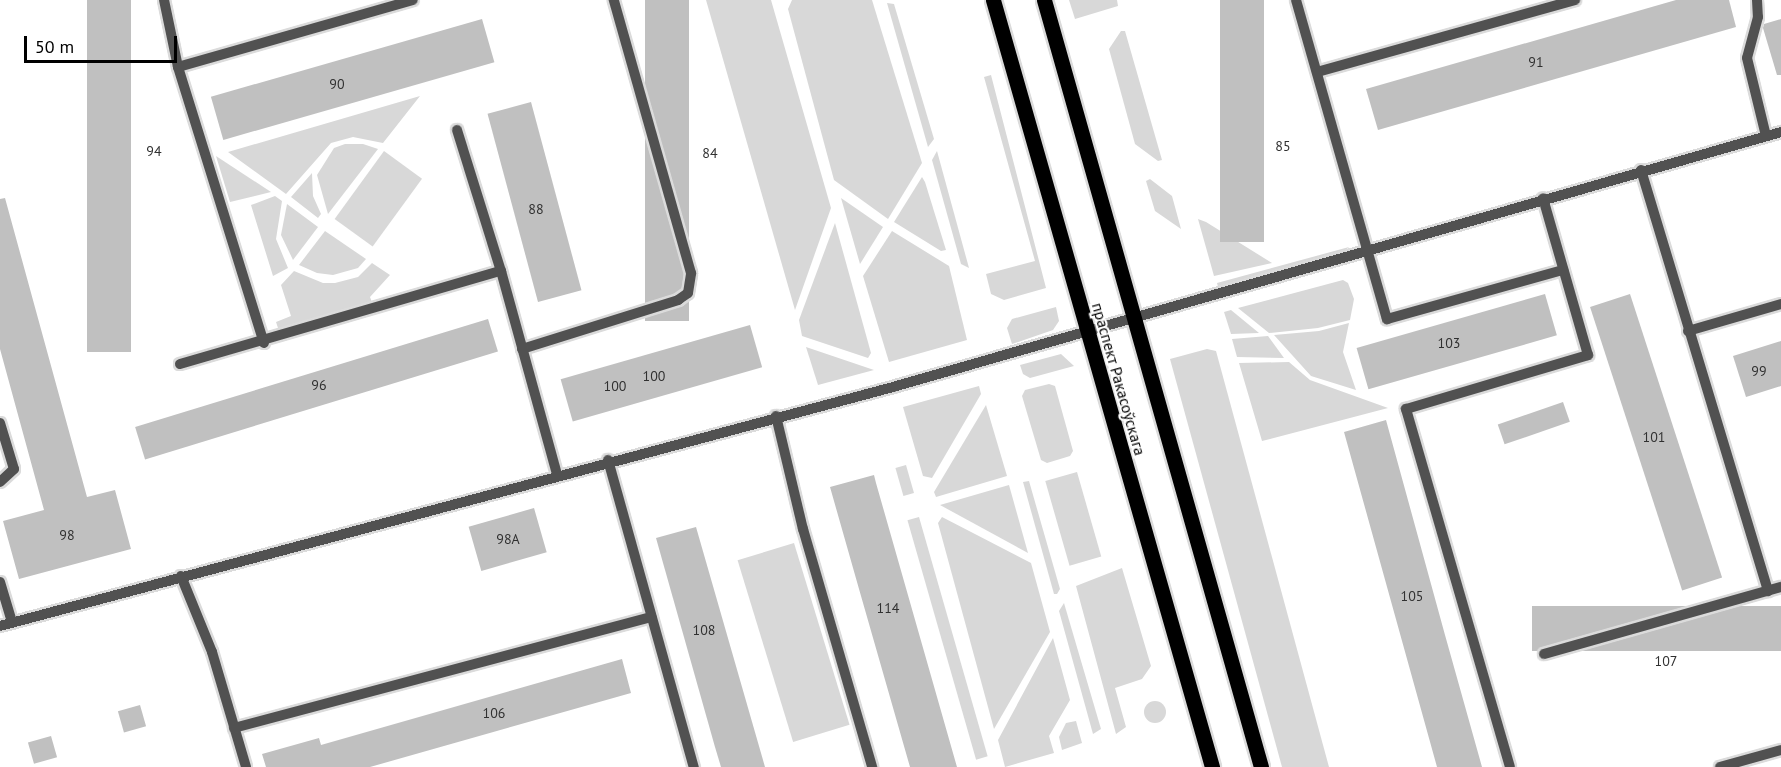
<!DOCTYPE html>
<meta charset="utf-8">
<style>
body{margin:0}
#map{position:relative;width:1781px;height:767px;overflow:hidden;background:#fff;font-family:"PT Sans",sans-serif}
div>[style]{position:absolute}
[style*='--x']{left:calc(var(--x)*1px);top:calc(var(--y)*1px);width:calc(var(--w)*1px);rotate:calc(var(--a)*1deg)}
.green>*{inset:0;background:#d8d8d8;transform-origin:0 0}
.round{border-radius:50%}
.building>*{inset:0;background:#c0c0c0;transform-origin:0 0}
.roads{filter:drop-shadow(2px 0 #dbdbdb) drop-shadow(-2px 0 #dbdbdb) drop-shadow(0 2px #dbdbdb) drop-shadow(0 -2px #dbdbdb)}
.lane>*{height:10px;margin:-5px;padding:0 5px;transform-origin:5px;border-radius:5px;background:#515151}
.primary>*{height:15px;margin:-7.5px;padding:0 7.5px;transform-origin:7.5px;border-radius:7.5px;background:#000}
span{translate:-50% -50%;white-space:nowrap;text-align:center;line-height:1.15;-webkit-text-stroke:4.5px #fff;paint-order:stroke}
.number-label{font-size:14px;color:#303030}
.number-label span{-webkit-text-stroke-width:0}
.street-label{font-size:16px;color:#000}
.scale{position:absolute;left:24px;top:36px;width:153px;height:27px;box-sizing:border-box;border:3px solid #000;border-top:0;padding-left:8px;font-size:18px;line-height:21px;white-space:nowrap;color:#000;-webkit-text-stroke:4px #fff;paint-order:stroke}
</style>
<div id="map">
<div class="green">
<div style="clip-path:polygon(706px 0,771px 0,831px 208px,795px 310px)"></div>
<div style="clip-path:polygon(792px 0,872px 0,922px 163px,888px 219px,834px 180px,788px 9px)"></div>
<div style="clip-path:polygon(1069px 0,1117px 0,1118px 6px,1075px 19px)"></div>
<div style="clip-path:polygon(887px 3px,894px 4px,934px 139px,928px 147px)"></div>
<div style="clip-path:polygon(1121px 31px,1125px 31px,1162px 160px,1158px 161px,1135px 144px,1109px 49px)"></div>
<div style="clip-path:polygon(991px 75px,1046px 288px,1004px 300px,991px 294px,986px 274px,1035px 261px,984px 77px)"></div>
<div style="clip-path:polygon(420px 96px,383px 143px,353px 137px,331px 143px,286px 194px,228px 152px)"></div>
<div style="clip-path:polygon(345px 144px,363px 144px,378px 149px,328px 214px,317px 175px,334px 148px)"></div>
<div style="left:384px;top:151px;width:47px;height:84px;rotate:36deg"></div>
<div style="clip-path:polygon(937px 151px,969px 268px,961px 264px,932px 160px)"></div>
<div style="clip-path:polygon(216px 156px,271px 192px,230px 202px)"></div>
<div style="clip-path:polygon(312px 173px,313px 196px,321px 214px,318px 218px,291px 197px)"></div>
<div style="clip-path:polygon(922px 177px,925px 182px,946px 250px,941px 251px,894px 222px)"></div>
<div style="clip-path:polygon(1150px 179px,1172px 196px,1181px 229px,1155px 211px,1146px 181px)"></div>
<div style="clip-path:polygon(275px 196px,282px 201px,276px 239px,288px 268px,273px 276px,251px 205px)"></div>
<div style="clip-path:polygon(841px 198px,883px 227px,860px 264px)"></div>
<div style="clip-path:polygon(287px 204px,318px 227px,293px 260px,281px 235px)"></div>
<div style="clip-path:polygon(1198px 219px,1206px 222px,1272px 263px,1214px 276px)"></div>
<div style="clip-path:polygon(835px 223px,871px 353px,868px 358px,802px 336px,799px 320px)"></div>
<div style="clip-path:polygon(325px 231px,366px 259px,358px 268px,333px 275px,317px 273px,299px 265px)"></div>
<div style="clip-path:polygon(892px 231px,949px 266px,967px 340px,889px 362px,863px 276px)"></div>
<div style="clip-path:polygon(1349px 247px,1345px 251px,1218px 287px,1217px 283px)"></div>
<div style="clip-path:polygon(372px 263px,390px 275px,370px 297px,373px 305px,279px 331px,276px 322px,291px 316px,281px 285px,294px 271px,323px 283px,335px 283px,358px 277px)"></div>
<div style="clip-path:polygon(1343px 280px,1348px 283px,1354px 299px,1350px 320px,1318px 328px,1269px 333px,1238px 308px)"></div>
<div style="clip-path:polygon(1056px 307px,1059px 321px,1053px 330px,1012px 344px,1007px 328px,1012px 319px)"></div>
<div style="clip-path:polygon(1231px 310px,1259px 333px,1231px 334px,1224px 312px)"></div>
<div style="clip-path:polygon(1349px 323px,1343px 352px,1356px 390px,1311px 376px,1274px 335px,1319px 331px)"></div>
<div style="clip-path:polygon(1268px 336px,1284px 358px,1237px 357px,1232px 339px)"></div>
<div style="clip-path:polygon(806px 347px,874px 370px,818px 385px)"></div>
<div style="clip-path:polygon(1207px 349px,1216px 351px,1329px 767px,1282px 767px,1170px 359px)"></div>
<div style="clip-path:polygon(1061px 354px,1074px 366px,1030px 378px,1023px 374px,1020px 365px)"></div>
<div style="clip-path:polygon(1289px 362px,1310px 380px,1388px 408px,1262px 441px,1239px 363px)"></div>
<div style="clip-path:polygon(1049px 384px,1055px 386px,1073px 451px,1070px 456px,1047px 463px,1041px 460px,1022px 396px,1025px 390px)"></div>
<div style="clip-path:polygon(979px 386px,981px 394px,932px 478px,923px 476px,903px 407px)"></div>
<div style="clip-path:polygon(986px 405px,1007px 476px,936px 497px,934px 492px)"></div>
<div style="left:906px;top:465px;width:29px;height:11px;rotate:74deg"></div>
<div style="left:1077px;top:472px;width:88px;height:33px;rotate:74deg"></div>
<div style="clip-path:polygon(1029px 481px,1060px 589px,1057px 594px,1054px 594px,1023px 482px)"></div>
<div style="clip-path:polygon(1009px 485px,1028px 553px,940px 505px)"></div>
<div style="left:919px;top:517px;width:249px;height:12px;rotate:74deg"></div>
<div style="clip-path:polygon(942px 517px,1031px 563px,1050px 632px,994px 729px,938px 523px)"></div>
<div style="left:794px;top:543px;width:190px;height:59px;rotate:73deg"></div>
<div style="clip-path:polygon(1122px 568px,1151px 666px,1142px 679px,1115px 688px,1126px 727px,1116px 734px,1076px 586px)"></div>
<div style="clip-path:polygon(1064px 603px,1101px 729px,1093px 734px,1059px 611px)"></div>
<div style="clip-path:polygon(1053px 638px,1070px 700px,1049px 736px,1054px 753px,1005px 767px,998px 740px)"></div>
<div class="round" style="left:1144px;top:701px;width:22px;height:22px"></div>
<div style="clip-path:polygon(1076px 721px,1082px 743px,1062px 750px,1059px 737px,1066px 723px)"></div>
</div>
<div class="building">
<div style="left:87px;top:0;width:44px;height:352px"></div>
<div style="left:645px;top:0;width:44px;height:321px"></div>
<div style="left:1220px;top:0;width:44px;height:242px"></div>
<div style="clip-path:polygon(1676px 0,1729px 0,1736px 27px,1378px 130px,1366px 89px)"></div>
<div style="left:482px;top:19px;width:45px;height:282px;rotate:74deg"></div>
<div style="clip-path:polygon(1781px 19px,1781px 75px,1777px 75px,1763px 28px,1764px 24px)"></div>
<div style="left:531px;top:102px;width:195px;height:45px;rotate:75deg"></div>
<div style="clip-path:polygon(5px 198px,87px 497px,115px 490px,131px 549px,19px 579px,3px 521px,44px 510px,0 349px,0 199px)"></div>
<div style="left:1545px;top:294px;width:43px;height:196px;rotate:74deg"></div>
<div style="left:1630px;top:294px;width:298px;height:42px;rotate:72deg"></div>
<div style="left:488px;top:319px;width:34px;height:369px;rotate:73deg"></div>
<div style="left:750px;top:325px;width:44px;height:197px;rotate:74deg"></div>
<div style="clip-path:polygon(1781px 341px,1781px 386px,1746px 397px,1733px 356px)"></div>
<div style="left:1563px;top:402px;width:21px;height:69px;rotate:71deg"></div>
<div style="clip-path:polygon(1386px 420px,1445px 635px,1482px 767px,1437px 767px,1344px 432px)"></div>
<div style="clip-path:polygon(874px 475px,876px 483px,957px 767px,910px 767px,859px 589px,830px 487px)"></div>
<div style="left:534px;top:508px;width:46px;height:68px;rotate:74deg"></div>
<div style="clip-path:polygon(696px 527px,765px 767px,721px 767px,715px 747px,656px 538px)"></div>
<div style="left:1781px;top:606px;width:45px;height:249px;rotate:90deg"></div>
<div style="clip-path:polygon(622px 659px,631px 693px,370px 767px,266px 767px,262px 754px,319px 738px,321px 745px)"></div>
<div style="left:140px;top:705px;width:22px;height:23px;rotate:74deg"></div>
<div style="left:51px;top:736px;width:22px;height:24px;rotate:74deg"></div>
</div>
<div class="roads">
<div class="lane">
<div style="--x:164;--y:0;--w:68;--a:78.2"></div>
<div style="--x:178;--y:67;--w:289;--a:72.7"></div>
<div style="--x:1296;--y:0;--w:332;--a:74.1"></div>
<div style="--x:1387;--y:319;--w:183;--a:-15.6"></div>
<div style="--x:1757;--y:0;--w:17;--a:87"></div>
<div style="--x:1758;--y:17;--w:42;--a:105"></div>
<div style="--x:1747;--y:58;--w:80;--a:76.3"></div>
<div style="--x:178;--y:67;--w:244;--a:-15.9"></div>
<div style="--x:1317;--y:72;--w:268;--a:-15.6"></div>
<div style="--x:457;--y:130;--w:148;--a:72.7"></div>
<div style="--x:1641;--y:170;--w:440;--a:73.2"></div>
<div style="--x:1688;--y:331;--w:97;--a:-16.2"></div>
<div style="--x:522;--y:349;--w:164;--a:-17.4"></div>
<div style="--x:678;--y:300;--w:12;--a:-35"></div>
<div style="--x:688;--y:293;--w:20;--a:-81"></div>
<div style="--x:691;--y:273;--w:284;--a:-105.8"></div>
<div style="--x:180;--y:364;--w:334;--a:-16.2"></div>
<div style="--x:501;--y:271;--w:211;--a:74.6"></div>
<div style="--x:776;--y:416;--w:116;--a:76.6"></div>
<div style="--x:803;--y:529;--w:248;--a:73.8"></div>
<div style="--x:0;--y:423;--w:48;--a:73.1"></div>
<div style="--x:14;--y:469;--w:19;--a:137"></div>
<div style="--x:608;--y:460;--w:319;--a:74.4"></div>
<div style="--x:181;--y:576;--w:82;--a:67.8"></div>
<div style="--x:212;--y:652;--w:120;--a:73.5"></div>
<div style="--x:0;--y:582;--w:42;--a:73.3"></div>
<div style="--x:0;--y:626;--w:924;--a:-14.98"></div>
<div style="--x:893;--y:387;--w:924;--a:-16.02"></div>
<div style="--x:1544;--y:654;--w:246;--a:-15.8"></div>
<div style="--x:234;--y:728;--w:432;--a:-14.9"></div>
<div style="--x:1510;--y:767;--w:373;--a:-106.2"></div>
<div style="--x:1406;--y:409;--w:190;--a:-16.5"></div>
<div style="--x:1588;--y:355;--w:163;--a:-106"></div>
<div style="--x:1720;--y:767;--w:63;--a:-15.6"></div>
</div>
<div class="primary">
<div style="--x:993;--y:0;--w:798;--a:74.06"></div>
<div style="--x:1044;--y:0;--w:797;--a:74.2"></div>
</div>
</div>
<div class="number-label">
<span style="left:1536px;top:62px">91</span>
<span style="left:337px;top:84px">90</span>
<span style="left:1283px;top:146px">85</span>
<span style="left:154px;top:151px">94</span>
<span style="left:710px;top:153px">84</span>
<span style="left:536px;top:209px">88</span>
<span style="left:1449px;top:343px">103</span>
<span style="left:1759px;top:371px">99</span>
<span style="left:654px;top:376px">100</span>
<span style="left:319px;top:385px">96</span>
<span style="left:615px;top:386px">100</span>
<span style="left:1654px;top:437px">101</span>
<span style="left:67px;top:535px">98</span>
<span style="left:508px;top:539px">98А</span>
<span style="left:1412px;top:596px">105</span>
<span style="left:888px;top:608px">114</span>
<span style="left:704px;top:630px">108</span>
<span style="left:1666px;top:661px">107</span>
<span style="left:494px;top:713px">106</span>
</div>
<div class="street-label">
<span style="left:1119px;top:379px;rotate:74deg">праспект Ракасоўскага</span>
</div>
<div class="scale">50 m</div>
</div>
